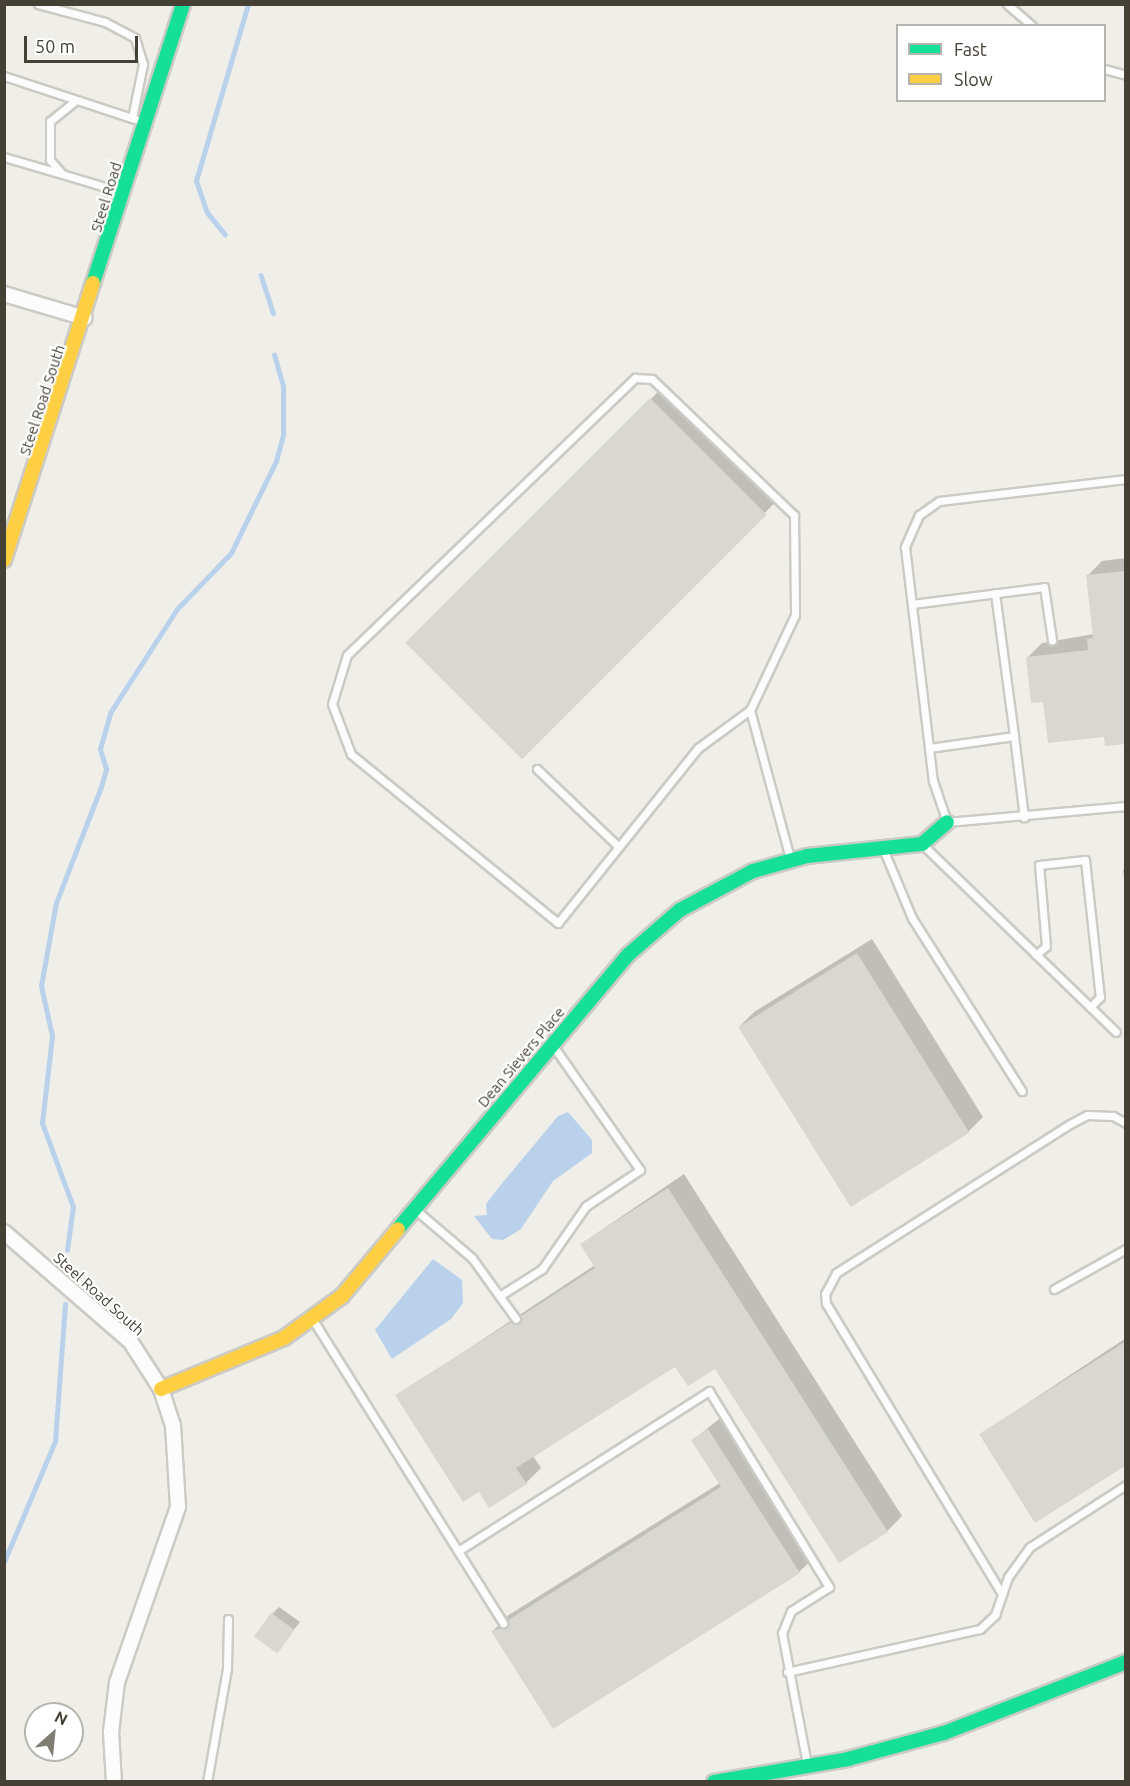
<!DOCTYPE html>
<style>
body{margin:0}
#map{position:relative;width:1130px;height:1786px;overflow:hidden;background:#efeee8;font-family:Ubuntu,sans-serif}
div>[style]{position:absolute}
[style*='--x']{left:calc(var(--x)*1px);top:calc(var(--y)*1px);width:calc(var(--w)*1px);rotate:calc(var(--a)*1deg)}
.water>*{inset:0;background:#bad1ec}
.shadow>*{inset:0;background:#0003;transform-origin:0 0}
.stream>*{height:4.5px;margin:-2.25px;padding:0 2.25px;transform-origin:2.25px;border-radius:2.25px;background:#bad1ec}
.building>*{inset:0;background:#d8d7d1;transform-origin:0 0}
.roads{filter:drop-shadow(2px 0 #cbcac4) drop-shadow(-2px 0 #cbcac4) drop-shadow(0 2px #cbcac4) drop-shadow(0 -2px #cbcac4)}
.lane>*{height:7px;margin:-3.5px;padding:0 3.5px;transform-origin:3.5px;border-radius:3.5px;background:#fdfcfc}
.street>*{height:14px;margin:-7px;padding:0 7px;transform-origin:7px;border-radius:7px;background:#fdfcfc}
.fast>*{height:14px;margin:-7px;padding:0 7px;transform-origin:7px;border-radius:7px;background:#16e098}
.slow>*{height:14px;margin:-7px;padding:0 7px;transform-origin:7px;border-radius:7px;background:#ffcf43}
span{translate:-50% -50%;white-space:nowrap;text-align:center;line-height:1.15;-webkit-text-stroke:4.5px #fff;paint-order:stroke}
.street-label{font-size:15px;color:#444035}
.frame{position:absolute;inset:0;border:6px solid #444035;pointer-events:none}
.legend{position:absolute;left:896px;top:24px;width:210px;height:78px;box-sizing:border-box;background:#fff;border:2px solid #b4b3ae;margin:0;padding:8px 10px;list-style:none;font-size:18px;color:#444035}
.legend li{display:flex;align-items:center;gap:12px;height:30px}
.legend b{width:30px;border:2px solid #b4b3ae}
.north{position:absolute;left:24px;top:1702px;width:60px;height:60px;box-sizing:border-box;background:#fff;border:2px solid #b4b3ae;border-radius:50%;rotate:27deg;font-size:16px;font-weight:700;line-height:24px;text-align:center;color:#444035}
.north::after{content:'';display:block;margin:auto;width:21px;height:27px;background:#807d74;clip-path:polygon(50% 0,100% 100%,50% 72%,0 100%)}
.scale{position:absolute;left:24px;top:36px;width:114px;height:27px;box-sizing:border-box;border:3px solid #444035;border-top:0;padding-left:8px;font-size:18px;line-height:21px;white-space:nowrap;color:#444035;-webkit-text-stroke:4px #fff;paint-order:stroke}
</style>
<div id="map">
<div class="water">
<div style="clip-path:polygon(568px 1112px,592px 1140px,592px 1153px,553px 1181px,521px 1229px,503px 1240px,492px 1239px,474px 1216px,487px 1215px,486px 1204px,499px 1187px,558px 1116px)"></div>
<div style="clip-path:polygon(433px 1259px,462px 1280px,463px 1303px,451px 1319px,392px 1359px,375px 1330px)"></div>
</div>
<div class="shadow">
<div style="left:666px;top:384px;width:161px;height:366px;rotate:45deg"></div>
<div style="clip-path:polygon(1126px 558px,1126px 742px,1106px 744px,1105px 735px,1044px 700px,1028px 657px,1042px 643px,1094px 634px,1087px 576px,1102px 561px)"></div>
<div style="clip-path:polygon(1126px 868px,1126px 891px,1123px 870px)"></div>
<div style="clip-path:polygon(872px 939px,983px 1117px,968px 1132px,740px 1026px,754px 1012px)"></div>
<div style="clip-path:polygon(684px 1174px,902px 1516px,887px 1531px,715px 1367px,676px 1365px,533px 1456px,541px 1468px,526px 1483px,479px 1490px,397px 1396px,595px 1265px,581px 1244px)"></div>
<div style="clip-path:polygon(1126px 1338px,1126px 1464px,1035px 1521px,981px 1434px)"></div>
<div style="clip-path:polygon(724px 1415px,814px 1558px,799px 1572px,493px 1631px,507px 1616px,720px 1483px,693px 1440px)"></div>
<div style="clip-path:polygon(279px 1607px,300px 1622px,277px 1651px,272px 1614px)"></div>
</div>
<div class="stream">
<div style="--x:225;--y:235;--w:28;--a:-129"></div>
<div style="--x:207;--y:213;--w:34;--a:-109"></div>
<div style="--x:196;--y:181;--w:184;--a:-73.6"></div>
<div style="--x:261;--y:275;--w:40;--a:72"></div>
<div style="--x:67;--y:1250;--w:43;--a:-82.1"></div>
<div style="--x:73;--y:1207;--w:90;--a:-110.3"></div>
<div style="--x:42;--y:1123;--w:88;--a:-83.4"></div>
<div style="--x:52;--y:1036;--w:51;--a:-102.4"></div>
<div style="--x:41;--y:986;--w:84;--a:-79.8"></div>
<div style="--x:56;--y:903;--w:124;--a:-68.8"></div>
<div style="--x:101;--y:787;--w:19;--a:-74"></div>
<div style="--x:106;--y:769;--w:21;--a:-107"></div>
<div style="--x:100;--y:749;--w:37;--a:-74"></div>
<div style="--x:110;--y:713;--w:124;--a:-57.2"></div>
<div style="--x:177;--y:609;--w:78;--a:-46"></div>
<div style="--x:231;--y:553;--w:102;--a:-63.9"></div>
<div style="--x:276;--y:461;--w:28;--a:-75"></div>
<div style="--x:283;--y:434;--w:48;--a:-90"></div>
<div style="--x:283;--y:386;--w:32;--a:-106"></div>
<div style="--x:4;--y:1562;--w:131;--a:-67.1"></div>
<div style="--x:55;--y:1441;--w:137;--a:-85.8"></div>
</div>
<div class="building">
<div style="left:650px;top:398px;width:165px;height:346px;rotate:45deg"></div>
<div style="clip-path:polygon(1125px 571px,1125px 744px,1105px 746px,1104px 737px,1048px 743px,1043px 702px,1031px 703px,1026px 657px,1088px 650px,1087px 639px,1093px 638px,1086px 575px)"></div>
<div style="left:857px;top:953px;width:212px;height:140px;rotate:58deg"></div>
<div style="clip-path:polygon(668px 1188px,888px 1532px,839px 1563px,715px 1369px,688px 1386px,675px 1367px,516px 1468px,527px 1484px,489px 1508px,479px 1492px,463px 1502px,395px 1395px,511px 1322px,519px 1324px,521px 1316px,595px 1268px,580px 1244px)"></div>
<div style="clip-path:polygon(1125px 1342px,1125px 1466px,1035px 1523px,979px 1434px)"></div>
<div style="clip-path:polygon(708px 1429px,800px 1573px,553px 1729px,491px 1631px,506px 1627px,508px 1620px,721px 1487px,691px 1440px)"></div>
<div style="left:271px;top:1613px;width:29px;height:29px;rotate:36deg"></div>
</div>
<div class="roads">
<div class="lane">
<div style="--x:38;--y:4;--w:69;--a:15"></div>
<div style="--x:105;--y:22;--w:34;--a:28"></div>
<div style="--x:135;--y:38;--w:27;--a:73"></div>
<div style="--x:143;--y:64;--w:55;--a:101.5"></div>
<div style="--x:1007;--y:4;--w:33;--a:41"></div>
<div style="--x:1104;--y:69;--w:23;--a:15"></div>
<div style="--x:4;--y:76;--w:138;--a:18.2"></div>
<div style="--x:75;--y:101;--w:32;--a:141"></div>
<div style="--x:50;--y:121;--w:39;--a:90"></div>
<div style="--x:50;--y:160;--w:18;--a:49"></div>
<div style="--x:62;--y:174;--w:63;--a:16.7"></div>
<div style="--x:4;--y:157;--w:60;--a:16.3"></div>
<div style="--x:1126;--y:479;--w:188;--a:173.3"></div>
<div style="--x:939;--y:501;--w:24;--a:145"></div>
<div style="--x:919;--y:515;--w:35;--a:114"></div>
<div style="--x:905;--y:547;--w:236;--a:83.2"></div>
<div style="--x:933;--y:781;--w:43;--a:71.1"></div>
<div style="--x:947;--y:822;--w:180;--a:-5.1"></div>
<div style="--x:995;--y:593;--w:144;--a:82.4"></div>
<div style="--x:912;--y:604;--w:133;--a:-7.3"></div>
<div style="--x:1044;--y:587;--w:54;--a:81.4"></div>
<div style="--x:750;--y:710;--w:64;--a:143.8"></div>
<div style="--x:698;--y:748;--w:224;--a:128.7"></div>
<div style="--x:558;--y:923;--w:267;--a:-140.8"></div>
<div style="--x:351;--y:754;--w:53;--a:-110.8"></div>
<div style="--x:332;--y:704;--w:51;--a:-73"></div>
<div style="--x:347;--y:655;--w:400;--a:-43.9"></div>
<div style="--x:635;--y:378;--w:17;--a:3"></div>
<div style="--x:652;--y:379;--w:197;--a:43.8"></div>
<div style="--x:794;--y:515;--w:100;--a:89.4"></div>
<div style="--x:795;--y:615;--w:105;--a:115.3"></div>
<div style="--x:750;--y:710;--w:153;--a:74.9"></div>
<div style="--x:929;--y:748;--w:86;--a:-8"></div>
<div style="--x:1014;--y:736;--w:82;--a:83"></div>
<div style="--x:537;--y:769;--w:113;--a:43.6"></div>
<div style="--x:924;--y:846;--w:267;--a:44.1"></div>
<div style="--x:884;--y:851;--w:73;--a:67.3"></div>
<div style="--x:912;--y:918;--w:205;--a:57.6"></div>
<div style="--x:1036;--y:955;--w:13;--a:-42"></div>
<div style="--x:1046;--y:946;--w:81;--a:-94.9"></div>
<div style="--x:1039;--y:865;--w:46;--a:-6.2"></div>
<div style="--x:1085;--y:860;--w:138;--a:83.8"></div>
<div style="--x:1100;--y:997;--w:14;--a:135"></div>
<div style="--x:417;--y:1211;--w:72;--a:40.5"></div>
<div style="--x:472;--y:1258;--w:75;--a:54.2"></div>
<div style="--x:1054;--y:1289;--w:82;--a:-29.1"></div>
<div style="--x:501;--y:1295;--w:49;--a:-32.4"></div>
<div style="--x:542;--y:1269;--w:77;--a:-55.1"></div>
<div style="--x:586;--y:1206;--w:65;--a:-33.7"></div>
<div style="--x:640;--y:1170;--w:150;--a:-125"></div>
<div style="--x:313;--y:1320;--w:358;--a:57.9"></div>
<div style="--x:458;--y:1551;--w:298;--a:-32.5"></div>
<div style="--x:709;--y:1391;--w:230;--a:58.5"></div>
<div style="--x:829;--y:1587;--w:45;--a:147.7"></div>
<div style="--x:791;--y:1611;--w:24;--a:112"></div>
<div style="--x:782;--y:1633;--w:133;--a:79.2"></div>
<div style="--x:1002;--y:1594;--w:340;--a:-121.2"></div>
<div style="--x:826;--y:1303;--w:9;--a:-96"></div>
<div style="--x:825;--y:1294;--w:24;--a:-62"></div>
<div style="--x:836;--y:1273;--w:277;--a:-32.5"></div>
<div style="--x:1070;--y:1124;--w:19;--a:-28"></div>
<div style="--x:1087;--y:1115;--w:26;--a:2"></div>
<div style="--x:1113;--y:1116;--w:15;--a:28"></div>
<div style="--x:787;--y:1672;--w:198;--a:-12.6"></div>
<div style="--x:980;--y:1629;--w:21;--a:-43"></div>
<div style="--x:995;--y:1615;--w:40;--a:-71.1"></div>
<div style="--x:1008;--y:1577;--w:37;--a:-54"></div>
<div style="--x:1030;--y:1547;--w:114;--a:-32.9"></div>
<div style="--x:207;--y:1782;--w:116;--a:-80"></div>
<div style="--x:227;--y:1668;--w:49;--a:-88.8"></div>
</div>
<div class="street">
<div style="--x:4;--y:294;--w:84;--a:16.5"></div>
<div style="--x:4;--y:1232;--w:167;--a:40.9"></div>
<div style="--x:130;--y:1341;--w:57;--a:57.1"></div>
<div style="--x:161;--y:1389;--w:38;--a:72"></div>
<div style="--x:173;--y:1425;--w:82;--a:86.5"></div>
<div style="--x:178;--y:1507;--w:185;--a:109.2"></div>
<div style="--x:117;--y:1682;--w:50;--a:96.8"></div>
<div style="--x:111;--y:1732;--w:50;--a:86.6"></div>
</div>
<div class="fast">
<div style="--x:93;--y:283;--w:293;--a:-72.1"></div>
<div style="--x:398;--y:1229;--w:358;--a:-50"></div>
<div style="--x:628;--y:955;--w:69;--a:-40.9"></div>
<div style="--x:680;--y:910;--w:83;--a:-28.1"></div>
<div style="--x:753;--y:871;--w:56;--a:-15.5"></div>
<div style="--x:807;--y:856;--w:116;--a:-6"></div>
<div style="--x:922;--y:844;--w:33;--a:-41"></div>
<div style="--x:714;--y:1782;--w:136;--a:-9.7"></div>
<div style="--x:848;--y:1759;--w:99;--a:-15.2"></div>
<div style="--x:944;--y:1733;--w:195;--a:-21.3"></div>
</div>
<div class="slow">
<div style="--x:4;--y:560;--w:291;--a:-72.2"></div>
<div style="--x:161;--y:1389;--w:133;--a:-22.5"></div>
<div style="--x:284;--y:1338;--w:72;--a:-35.9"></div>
<div style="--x:342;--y:1296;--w:87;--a:-50.1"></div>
</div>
</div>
<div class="street-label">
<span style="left:106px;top:197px;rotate:-73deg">Steel Road</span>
<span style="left:42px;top:400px;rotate:-72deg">Steel Road South</span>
<span style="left:521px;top:1057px;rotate:-50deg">Dean Sievers Place</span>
<span style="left:99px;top:1294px;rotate:42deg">Steel Road South</span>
</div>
<div class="frame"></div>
<ul class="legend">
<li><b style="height:8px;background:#16e098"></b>Fast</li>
<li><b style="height:8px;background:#ffcf43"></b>Slow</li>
</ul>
<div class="north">N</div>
<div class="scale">50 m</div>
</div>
